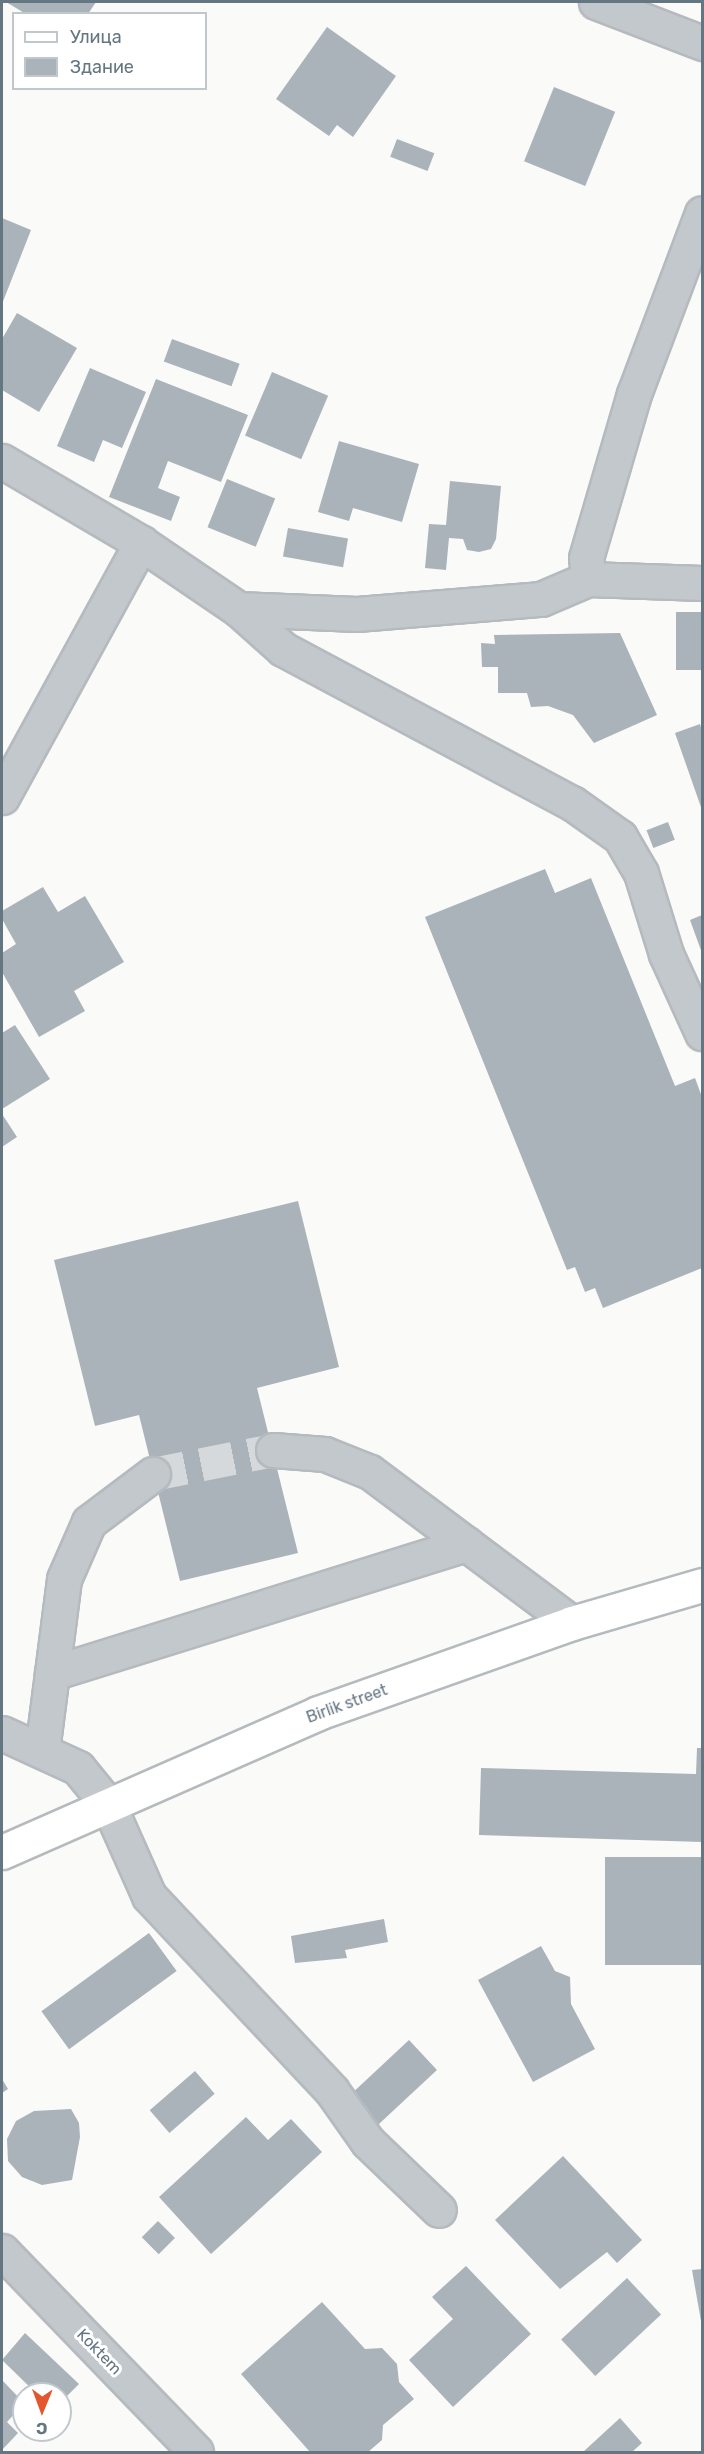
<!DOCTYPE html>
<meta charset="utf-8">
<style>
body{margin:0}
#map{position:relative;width:704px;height:2454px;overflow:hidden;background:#fafaf8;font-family:Rubik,sans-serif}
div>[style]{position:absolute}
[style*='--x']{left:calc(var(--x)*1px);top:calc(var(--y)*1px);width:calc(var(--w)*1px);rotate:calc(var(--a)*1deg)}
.building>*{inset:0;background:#aab3b9;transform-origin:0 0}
.minor-tunnel>*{height:33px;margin-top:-16.5px;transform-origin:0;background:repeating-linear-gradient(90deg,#d5d9db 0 33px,transparent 0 49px)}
.roads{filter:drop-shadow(2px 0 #b5babe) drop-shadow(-2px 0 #b5babe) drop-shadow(0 2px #b5babe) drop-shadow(0 -2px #b5babe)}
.minor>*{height:33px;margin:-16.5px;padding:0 16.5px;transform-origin:16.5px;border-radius:16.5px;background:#c3c8cc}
.major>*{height:33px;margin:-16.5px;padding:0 16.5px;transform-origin:16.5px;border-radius:16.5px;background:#fff}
span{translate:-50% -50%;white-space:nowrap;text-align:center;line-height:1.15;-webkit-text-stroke:6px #fff;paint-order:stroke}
.street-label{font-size:16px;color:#657683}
.frame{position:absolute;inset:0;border:3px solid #657683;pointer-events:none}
.legend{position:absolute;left:12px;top:12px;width:195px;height:78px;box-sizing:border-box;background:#fff;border:2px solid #c1c8cd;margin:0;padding:8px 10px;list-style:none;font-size:18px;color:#657683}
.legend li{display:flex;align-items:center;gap:12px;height:30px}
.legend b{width:30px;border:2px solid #c1c8cd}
.north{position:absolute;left:12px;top:2382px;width:60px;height:60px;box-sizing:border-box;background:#fff;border:2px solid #c1c8cd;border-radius:50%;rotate:181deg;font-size:16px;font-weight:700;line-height:24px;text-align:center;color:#657683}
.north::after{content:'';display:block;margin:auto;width:21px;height:27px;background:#e4572e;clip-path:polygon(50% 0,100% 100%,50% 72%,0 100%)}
</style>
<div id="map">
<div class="building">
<div style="clip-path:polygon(6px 2px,96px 2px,88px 14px,26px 14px)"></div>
<div style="clip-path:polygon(327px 27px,396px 76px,353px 137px,337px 125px,329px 136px,276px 99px)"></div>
<div style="left:554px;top:87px;width:66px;height:80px;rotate:22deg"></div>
<div style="left:397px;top:139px;width:40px;height:19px;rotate:21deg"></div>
<div style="clip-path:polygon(2px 218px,31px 230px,2px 304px)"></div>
<div style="clip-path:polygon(17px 313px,77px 348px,39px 412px,2px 390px,2px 339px)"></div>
<div style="left:172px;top:339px;width:72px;height:24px;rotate:20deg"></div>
<div style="clip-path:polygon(90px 368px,146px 392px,122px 448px,103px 440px,94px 462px,57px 446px)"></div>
<div style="left:272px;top:372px;width:61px;height:69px;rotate:23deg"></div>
<div style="clip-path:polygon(156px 379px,248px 415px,221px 482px,168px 461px,158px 488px,180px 497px,171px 521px,109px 497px)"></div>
<div style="clip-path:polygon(339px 441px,419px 464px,402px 522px,353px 508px,349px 521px,318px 512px)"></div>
<div style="left:227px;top:479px;width:52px;height:52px;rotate:22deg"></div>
<div style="clip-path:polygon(450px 481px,501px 486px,496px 539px,491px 549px,479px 552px,467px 550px,463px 539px,449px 538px,446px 570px,425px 568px,429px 524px,446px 525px)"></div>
<div style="left:288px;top:528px;width:61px;height:29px;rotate:10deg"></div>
<div style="left:676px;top:612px;width:26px;height:58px"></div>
<div style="clip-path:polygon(620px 633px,657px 715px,594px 743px,573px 715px,548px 706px,531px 707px,527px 693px,498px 693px,498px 667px,482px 667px,481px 643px,495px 644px,494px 635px)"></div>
<div style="clip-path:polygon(700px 724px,702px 731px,702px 810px,675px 733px)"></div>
<div style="left:668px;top:822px;width:19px;height:23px;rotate:69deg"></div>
<div style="clip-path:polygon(545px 869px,555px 893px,591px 878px,675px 1086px,695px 1078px,702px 1097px,702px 1268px,603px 1308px,595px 1288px,585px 1292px,575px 1267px,567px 1270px,425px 917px)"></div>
<div style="clip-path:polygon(43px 887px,58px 912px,85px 896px,124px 962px,74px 991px,85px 1011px,39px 1037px,2px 972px,2px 953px,16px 944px,2px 919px,2px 911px)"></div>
<div style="clip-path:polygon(702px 915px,702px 953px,690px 920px)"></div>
<div style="clip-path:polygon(15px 1025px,50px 1079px,2px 1109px,2px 1033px)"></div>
<div style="clip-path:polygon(2px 1114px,17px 1137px,2px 1147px)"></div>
<div style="clip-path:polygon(298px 1201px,339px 1367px,257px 1388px,298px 1553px,180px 1581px,139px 1415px,95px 1426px,54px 1260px)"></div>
<div style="clip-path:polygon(697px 1748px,702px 1748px,702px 1842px,479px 1835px,481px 1768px,696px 1774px)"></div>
<div style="left:702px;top:1857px;width:108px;height:97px;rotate:90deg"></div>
<div style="clip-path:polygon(384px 1919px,388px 1942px,345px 1950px,347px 1958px,295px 1963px,291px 1936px)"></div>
<div style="left:149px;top:1933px;width:47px;height:133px;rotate:54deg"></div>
<div style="clip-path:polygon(541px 1946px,555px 1971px,570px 1977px,571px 2004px,595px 2049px,533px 2082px,478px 1980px)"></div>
<div style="left:409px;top:2040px;width:41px;height:90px;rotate:47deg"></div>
<div style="left:195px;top:2071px;width:30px;height:60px;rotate:49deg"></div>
<div style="clip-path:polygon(2px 2079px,8px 2089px,2px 2093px)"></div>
<div style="clip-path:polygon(71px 2109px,79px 2123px,80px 2137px,72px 2180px,42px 2185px,22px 2177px,8px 2161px,7px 2139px,16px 2121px,34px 2111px)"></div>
<div style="clip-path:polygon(246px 2117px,268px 2140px,291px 2119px,322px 2152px,211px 2254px,159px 2197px)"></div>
<div style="clip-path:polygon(563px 2156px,642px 2240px,617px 2263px,607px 2252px,560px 2289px,495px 2220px)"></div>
<div style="left:158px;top:2221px;width:24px;height:23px;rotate:45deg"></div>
<div style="clip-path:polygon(466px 2266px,531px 2334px,453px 2407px,409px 2360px,453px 2319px,432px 2297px)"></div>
<div style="clip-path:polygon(702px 2269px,702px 2321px,701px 2321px,692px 2270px)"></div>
<div style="left:627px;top:2278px;width:50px;height:90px;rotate:47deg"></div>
<div style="clip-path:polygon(322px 2302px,365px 2349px,382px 2348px,397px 2364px,399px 2382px,414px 2399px,383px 2425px,382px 2440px,368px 2452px,310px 2452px,241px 2374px)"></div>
<div style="clip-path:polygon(25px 2333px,79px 2384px,60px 2403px,60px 2394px,37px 2394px,2px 2360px)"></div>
<div style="clip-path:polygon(2px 2380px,24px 2403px,7px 2422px,18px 2433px,2px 2450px)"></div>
<div style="clip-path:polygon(620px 2418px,642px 2443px,632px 2452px,583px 2452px)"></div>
</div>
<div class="minor-tunnel">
<div style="--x:153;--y:1474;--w:122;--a:-11.3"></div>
</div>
<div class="roads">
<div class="minor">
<div style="--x:596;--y:2;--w:114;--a:21.1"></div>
<div style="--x:2;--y:461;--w:161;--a:30.5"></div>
<div style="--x:141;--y:543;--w:117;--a:34.2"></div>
<div style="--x:238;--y:609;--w:60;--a:41.6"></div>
<div style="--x:283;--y:649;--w:327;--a:28.1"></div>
<div style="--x:572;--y:803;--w:59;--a:35.3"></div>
<div style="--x:620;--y:837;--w:42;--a:59.7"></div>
<div style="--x:641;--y:873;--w:85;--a:72.8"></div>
<div style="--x:666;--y:954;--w:87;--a:65.5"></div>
<div style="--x:588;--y:579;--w:21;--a:-95"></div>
<div style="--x:586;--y:558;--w:171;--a:-73.7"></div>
<div style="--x:634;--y:394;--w:193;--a:-69.4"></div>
<div style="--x:238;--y:609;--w:119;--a:2.4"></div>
<div style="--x:357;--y:614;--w:185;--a:-4.7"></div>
<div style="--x:541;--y:599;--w:51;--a:-23.1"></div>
<div style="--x:588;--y:579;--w:114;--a:2"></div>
<div style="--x:2;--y:797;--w:290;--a:-61.3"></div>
<div style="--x:273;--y:1450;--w:52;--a:4.4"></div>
<div style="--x:325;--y:1454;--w:48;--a:21.8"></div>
<div style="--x:370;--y:1472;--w:252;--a:36.8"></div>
<div style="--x:52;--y:1673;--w:434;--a:-17.3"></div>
<div style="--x:2;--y:1733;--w:84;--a:24.7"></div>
<div style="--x:78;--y:1768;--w:49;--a:50.8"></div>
<div style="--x:109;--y:1806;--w:98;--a:66"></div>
<div style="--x:149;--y:1896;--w:267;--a:46.8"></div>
<div style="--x:332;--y:2091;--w:62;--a:54.8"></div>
<div style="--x:368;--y:2142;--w:98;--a:43.8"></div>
<div style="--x:42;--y:1751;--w:173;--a:-82.7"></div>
<div style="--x:64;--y:1579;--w:62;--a:-66.3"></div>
<div style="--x:89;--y:1522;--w:80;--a:-36.9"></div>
<div style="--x:2;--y:2251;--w:279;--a:46"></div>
</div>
<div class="major">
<div style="--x:2;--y:1852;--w:345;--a:-23.7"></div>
<div style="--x:318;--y:1713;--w:269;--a:-19.5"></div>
<div style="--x:572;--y:1623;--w:135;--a:-16.3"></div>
</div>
</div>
<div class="street-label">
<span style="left:347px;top:1704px;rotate:-20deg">Birlik street</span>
<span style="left:99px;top:2352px;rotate:46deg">Koktem</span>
</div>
<div class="frame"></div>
<ul class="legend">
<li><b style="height:8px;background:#fff"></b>Улица</li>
<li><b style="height:16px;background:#aab3b9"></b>Здание</li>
</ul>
<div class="north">С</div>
</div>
